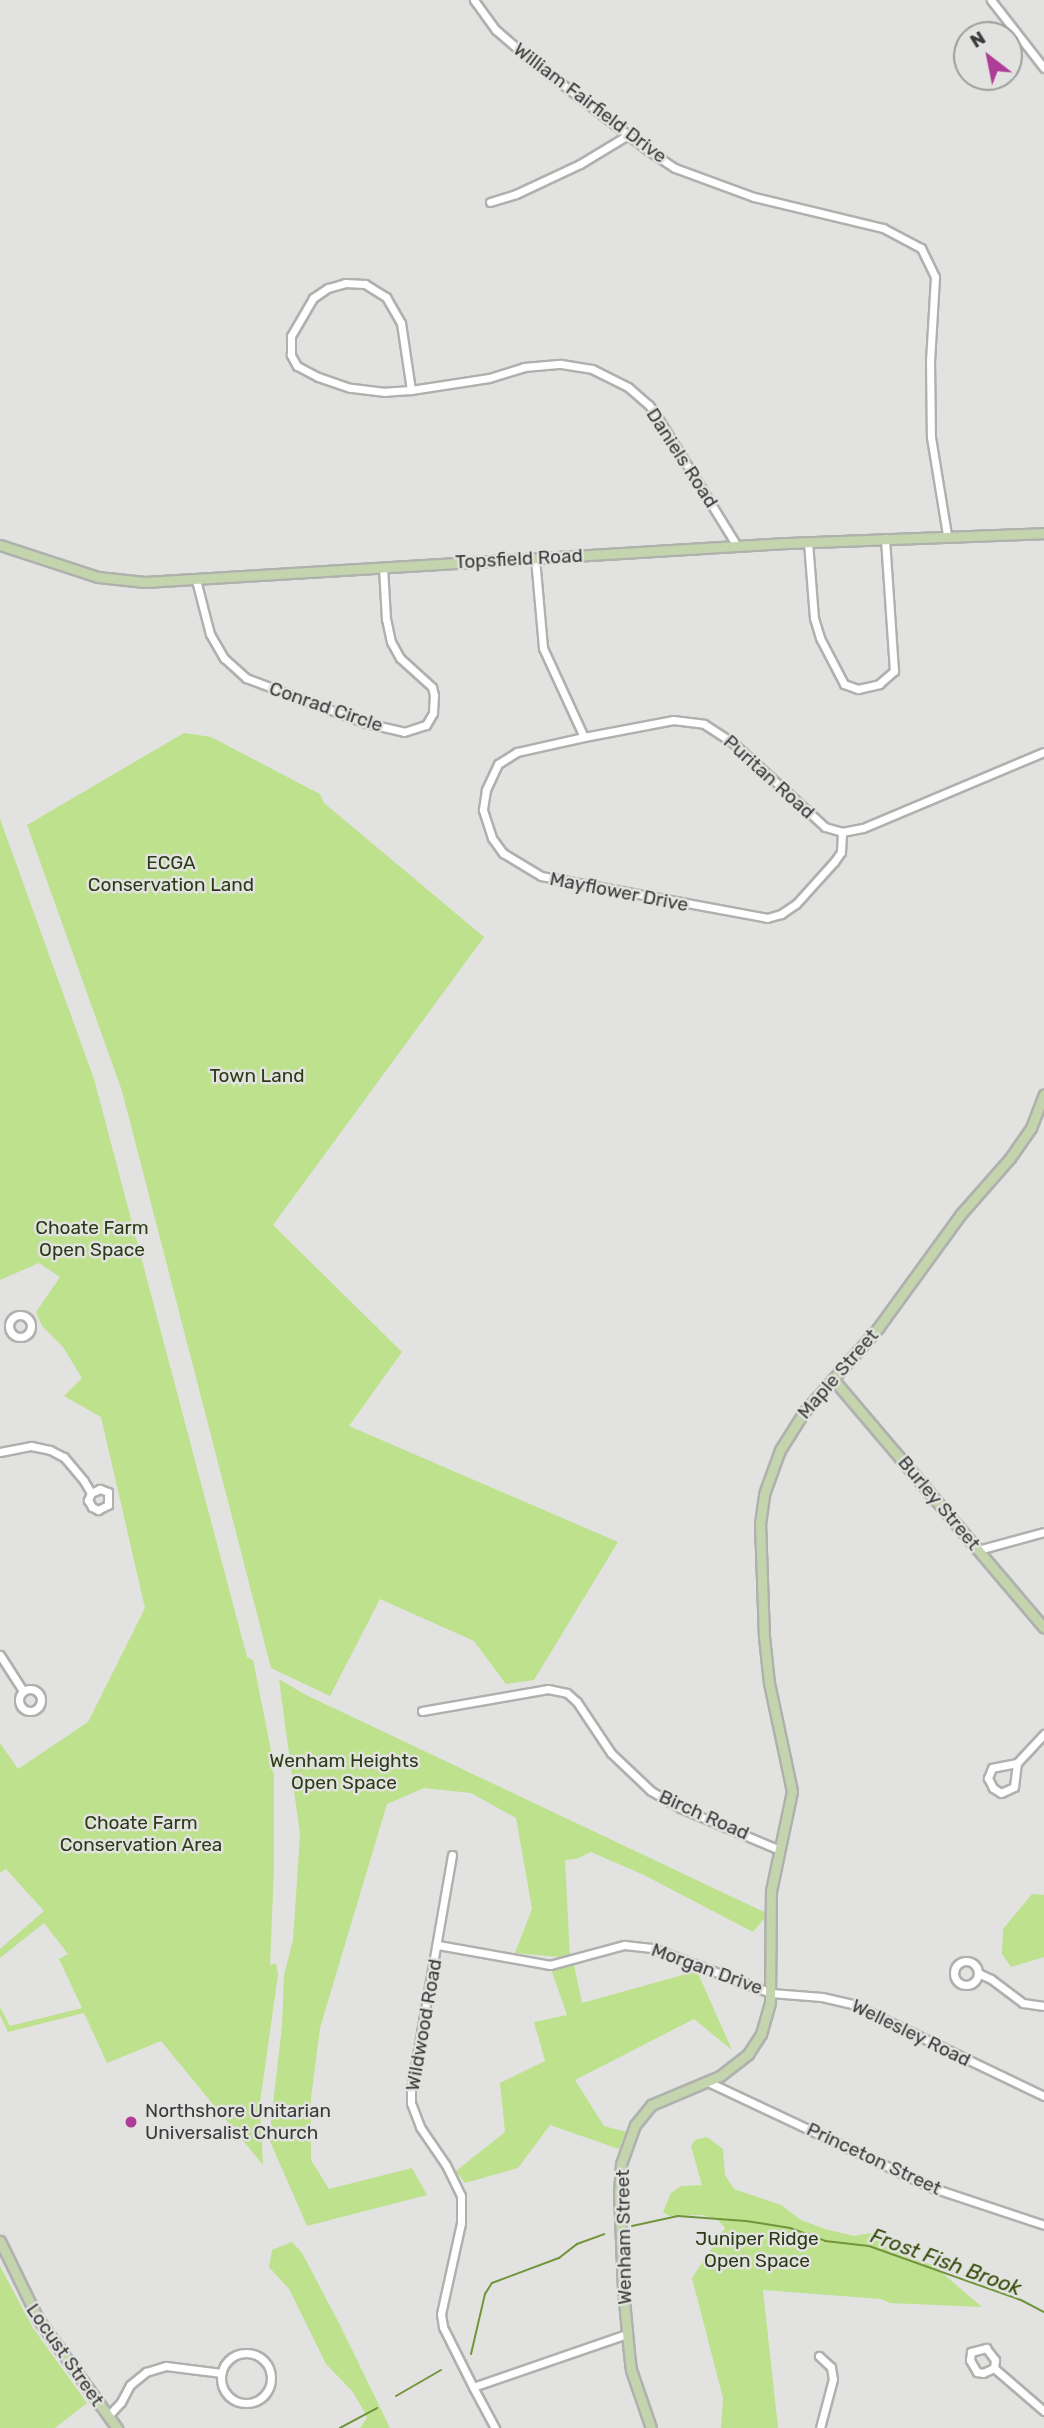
<!DOCTYPE html>
<style>
body{margin:0}
#map{position:relative;width:1044px;height:2428px;overflow:hidden;background:#e2e3e0;font-family:Rubik,sans-serif}
div>[style]{position:absolute}
[style*='--x']{left:calc(var(--x)*1px);top:calc(var(--y)*1px);width:calc(var(--w)*1px);rotate:calc(var(--a)*1deg)}
.green>*{inset:0;background:#bde18c}
.stream>*{height:2px;margin:-1px;padding:0 1px;transform-origin:1px;border-radius:1px;background:#72943b}
.roads{filter:drop-shadow(2px 0 #afb1ae) drop-shadow(-2px 0 #afb1ae) drop-shadow(0 2px #afb1ae) drop-shadow(0 -2px #afb1ae)}
.minor>*{height:7px;margin:-3.5px;padding:0 3.5px;transform-origin:3.5px;border-radius:3.5px;background:#fff}
.minor>.ring{margin:-3.5px;padding:0;box-sizing:content-box;background:none;border:7px solid #fff;border-radius:50%}
.major>*{height:9px;margin:-4.5px;padding:0 4.5px;transform-origin:4.5px;border-radius:4.5px;background:#c4d4ad}
.dots>*{width:19px;height:19px;translate:-50% -50%;box-sizing:border-box;border:4px solid #e2e3e0;border-radius:50%}
span{translate:-50% -50%;white-space:nowrap;text-align:center;line-height:1.15;-webkit-text-stroke:5px #e2e3e0;paint-order:stroke}
.street-label{font-size:19px;color:#393a39}
.park-label{font-size:19px;color:#2c3a15}
.poi-label{font-size:19px;color:#393a39}
.left{translate:0 -50%;text-align:left}
.water-label{font-size:21px;color:#344a07;font-style:italic}
.north{position:absolute;left:953px;top:21px;width:70px;height:70px;box-sizing:border-box;background:#e2e3e0;border:2px solid #9e9f9d;border-radius:50%;rotate:328deg;font-size:19px;font-weight:700;line-height:28px;text-align:center;color:#393a39}
.north::after{content:'';display:block;margin:auto;width:24px;height:32px;background:#af3c97;clip-path:polygon(50% 0,100% 100%,50% 72%,0 100%)}
</style>
<div id="map">
<div class="green">
<div style="clip-path:polygon(184px 733px,211px 737px,320px 794px,324px 803px,484px 937px,273px 1225px,402px 1352px,349px 1426px,618px 1542px,534px 1680px,506px 1684px,474px 1641px,380px 1599px,330px 1696px,271px 1668px,122px 1091px,27px 825px)"></div>
<div style="clip-path:polygon(0 819px,94px 1079px,247px 1657px,253px 1660px,274px 1765px,274px 1870px,270px 1965px,276px 1963px,278px 1974px,260px 2103px,263px 2165px,161px 2041px,107px 2063px,84px 2013px,8px 2032px,0 2015px,0 2007px,10px 2026px,82px 2008px,59px 1959px,68px 1954px,44px 1923px,0 1958px,0 1949px,44px 1911px,6px 1869px,0 1873px,0 1743px,18px 1769px,88px 1722px,145px 1608px,101px 1417px,64px 1396px,82px 1378px,63px 1347px,42px 1326px,36px 1312px,60px 1277px,39px 1263px,0 1280px)"></div>
<div style="clip-path:polygon(279px 1679px,304px 1694px,768px 1914px,753px 1932px,644px 1875px,591px 1852px,576px 1859px,565px 1860px,570px 1958px,515px 1953px,532px 1909px,516px 1818px,471px 1793px,424px 1788px,387px 1804px,320px 2028px,311px 2098px,311px 2160px,329px 2189px,412px 2168px,427px 2195px,307px 2226px,269px 2139px,282px 2026px,284px 1975px,293px 1940px,300px 1835px)"></div>
<div style="clip-path:polygon(1032px 1894px,1044px 1895px,1044px 1957px,1011px 1967px,1002px 1954px,1003px 1929px)"></div>
<div style="clip-path:polygon(574px 1965px,582px 2003px,697px 1971px,732px 2050px,694px 2019px,575px 2080px,604px 2126px,626px 2132px,619px 2149px,550px 2125px,518px 2168px,465px 2183px,456px 2171px,505px 2132px,500px 2083px,545px 2061px,534px 2022px,567px 2015px,551px 1969px)"></div>
<div style="clip-path:polygon(707px 2137px,723px 2149px,725px 2175px,734px 2189px,781px 2205px,801px 2220px,825px 2229px,854px 2236px,870px 2233px,878px 2236px,909px 2258px,933px 2265px,982px 2307px,890px 2303px,881px 2299px,763px 2290px,778px 2428px,721px 2428px,723px 2398px,692px 2278px,725px 2228px,718px 2220px,702px 2215px,669px 2216px,663px 2212px,671px 2193px,681px 2186px,702px 2185px,691px 2146px,695px 2140px)"></div>
<div style="clip-path:polygon(292px 2242px,302px 2253px,340px 2325px,390px 2428px,360px 2428px,367px 2418px,364px 2411px,352px 2391px,326px 2364px,289px 2289px,269px 2267px,272px 2250px)"></div>
<div style="clip-path:polygon(0 2266px,33px 2328px,87px 2403px,55px 2428px,0 2428px)"></div>
</div>
<div class="stream">
<div style="--x:632;--y:2226;--w:47;--a:-12.3"></div>
<div style="--x:678;--y:2216;--w:68;--a:4.2"></div>
<div style="--x:746;--y:2221;--w:45;--a:9"></div>
<div style="--x:790;--y:2228;--w:37;--a:20"></div>
<div style="--x:825;--y:2241;--w:44;--a:6.5"></div>
<div style="--x:869;--y:2246;--w:161;--a:19.6"></div>
<div style="--x:1021;--y:2300;--w:26;--a:28"></div>
<div style="--x:471;--y:2354;--w:62;--a:-76.9"></div>
<div style="--x:485;--y:2294;--w:13;--a:-58"></div>
<div style="--x:492;--y:2283;--w:72;--a:-20.5"></div>
<div style="--x:559;--y:2258;--w:23;--a:-38"></div>
<div style="--x:577;--y:2244;--w:29;--a:-20"></div>
<div style="--x:396;--y:2396;--w:52;--a:-30"></div>
<div style="--x:340;--y:2428;--w:42;--a:-28.4"></div>
</div>
<div class="roads">
<div class="minor">
<div style="--x:474;--y:0;--w:37;--a:54"></div>
<div style="--x:496;--y:30;--w:35;--a:41"></div>
<div style="--x:522;--y:53;--w:155;--a:37.7"></div>
<div style="--x:645;--y:148;--w:36;--a:34"></div>
<div style="--x:675;--y:168;--w:84;--a:20.2"></div>
<div style="--x:754;--y:197;--w:133;--a:13.5"></div>
<div style="--x:883;--y:228;--w:43;--a:27.8"></div>
<div style="--x:921;--y:248;--w:32;--a:64"></div>
<div style="--x:935;--y:277;--w:83;--a:93.4"></div>
<div style="--x:930;--y:360;--w:77;--a:89.3"></div>
<div style="--x:931;--y:437;--w:99;--a:80.7"></div>
<div style="--x:991;--y:0;--w:86;--a:52.1"></div>
<div style="--x:490;--y:202;--w:27;--a:-17"></div>
<div style="--x:516;--y:194;--w:71;--a:-25.1"></div>
<div style="--x:580;--y:164;--w:56;--a:-31.1"></div>
<div style="--x:411;--y:390;--w:26;--a:176"></div>
<div style="--x:385;--y:392;--w:35;--a:-173"></div>
<div style="--x:350;--y:388;--w:34;--a:-161"></div>
<div style="--x:318;--y:377;--w:24;--a:-152"></div>
<div style="--x:297;--y:366;--w:13;--a:-119"></div>
<div style="--x:291;--y:355;--w:19;--a:-90"></div>
<div style="--x:291;--y:336;--w:44;--a:-59.9"></div>
<div style="--x:313;--y:298;--w:18;--a:-34"></div>
<div style="--x:328;--y:288;--w:18;--a:-16"></div>
<div style="--x:345;--y:283;--w:20;--a:3"></div>
<div style="--x:365;--y:284;--w:25;--a:32"></div>
<div style="--x:386;--y:297;--w:30;--a:60"></div>
<div style="--x:401;--y:323;--w:68;--a:81.5"></div>
<div style="--x:411;--y:390;--w:79;--a:-8.7"></div>
<div style="--x:489;--y:378;--w:37;--a:-17"></div>
<div style="--x:524;--y:367;--w:37;--a:-5"></div>
<div style="--x:561;--y:364;--w:31;--a:9"></div>
<div style="--x:592;--y:369;--w:40;--a:26.6"></div>
<div style="--x:628;--y:387;--w:28;--a:41"></div>
<div style="--x:649;--y:405;--w:16;--a:55"></div>
<div style="--x:658;--y:418;--w:150;--a:58.3"></div>
<div style="--x:808;--y:542;--w:76;--a:85.5"></div>
<div style="--x:814;--y:618;--w:21;--a:73"></div>
<div style="--x:820;--y:638;--w:52;--a:62.4"></div>
<div style="--x:844;--y:684;--w:15;--a:20"></div>
<div style="--x:858;--y:689;--w:22;--a:-13"></div>
<div style="--x:879;--y:684;--w:20;--a:-41"></div>
<div style="--x:894;--y:671;--w:133;--a:-93.9"></div>
<div style="--x:535;--y:558;--w:90;--a:84.9"></div>
<div style="--x:543;--y:648;--w:98;--a:65.3"></div>
<div style="--x:584;--y:737;--w:91;--a:-10.8"></div>
<div style="--x:673;--y:720;--w:31;--a:7"></div>
<div style="--x:704;--y:724;--w:33;--a:33"></div>
<div style="--x:732;--y:742;--w:126;--a:42.4"></div>
<div style="--x:825;--y:827;--w:18;--a:16"></div>
<div style="--x:842;--y:832;--w:21;--a:-11"></div>
<div style="--x:863;--y:828;--w:196;--a:-22.8"></div>
<div style="--x:196;--y:580;--w:56;--a:75.5"></div>
<div style="--x:210;--y:634;--w:28;--a:60"></div>
<div style="--x:224;--y:658;--w:30;--a:42"></div>
<div style="--x:246;--y:678;--w:128;--a:20.6"></div>
<div style="--x:366;--y:723;--w:39;--a:13"></div>
<div style="--x:404;--y:732;--w:23;--a:-18"></div>
<div style="--x:426;--y:725;--w:14;--a:-60"></div>
<div style="--x:433;--y:713;--w:18;--a:-87"></div>
<div style="--x:434;--y:695;--w:8;--a:-104"></div>
<div style="--x:432;--y:687;--w:43;--a:-137.8"></div>
<div style="--x:400;--y:658;--w:18;--a:-119"></div>
<div style="--x:391;--y:642;--w:24;--a:-102"></div>
<div style="--x:386;--y:619;--w:52;--a:-93.3"></div>
<div style="--x:584;--y:737;--w:69;--a:167.4"></div>
<div style="--x:517;--y:752;--w:22;--a:148"></div>
<div style="--x:498;--y:764;--w:29;--a:115"></div>
<div style="--x:486;--y:790;--w:20;--a:99"></div>
<div style="--x:483;--y:810;--w:29;--a:72"></div>
<div style="--x:492;--y:838;--w:19;--a:54"></div>
<div style="--x:503;--y:853;--w:44;--a:31.2"></div>
<div style="--x:541;--y:876;--w:230;--a:10.5"></div>
<div style="--x:767;--y:918;--w:15;--a:-16"></div>
<div style="--x:781;--y:914;--w:18;--a:-34"></div>
<div style="--x:796;--y:904;--w:57;--a:-47.9"></div>
<div style="--x:834;--y:862;--w:12;--a:-55"></div>
<div style="--x:841;--y:852;--w:20;--a:-87"></div>
<div class="ring" style="left:9px;top:1315px;width:15px;height:15px"></div>
<div style="--x:0;--y:1452;--w:32;--a:-11"></div>
<div style="--x:31;--y:1446;--w:19;--a:12"></div>
<div style="--x:50;--y:1450;--w:16;--a:27"></div>
<div style="--x:64;--y:1457;--w:31;--a:50"></div>
<div style="--x:84;--y:1481;--w:14;--a:60"></div>
<div style="--x:91;--y:1493;--w:8;--a:113"></div>
<div style="--x:88;--y:1500;--w:8;--a:60"></div>
<div style="--x:92;--y:1507;--w:7;--a:27"></div>
<div style="--x:98;--y:1510;--w:11;--a:-27"></div>
<div style="--x:108;--y:1505;--w:13;--a:-90"></div>
<div style="--x:108;--y:1492;--w:9;--a:-159"></div>
<div style="--x:100;--y:1489;--w:10;--a:156"></div>
<div style="--x:978;--y:1550;--w:68;--a:-15.3"></div>
<div style="--x:0;--y:1655;--w:43;--a:57.4"></div>
<div class="ring" style="left:19px;top:1689px;width:15px;height:15px"></div>
<div style="--x:422;--y:1711;--w:128;--a:-9.9"></div>
<div style="--x:548;--y:1689;--w:19;--a:12"></div>
<div style="--x:567;--y:1693;--w:13;--a:42"></div>
<div style="--x:577;--y:1702;--w:61;--a:56.3"></div>
<div style="--x:611;--y:1753;--w:55;--a:43.5"></div>
<div style="--x:651;--y:1791;--w:34;--a:30"></div>
<div style="--x:680;--y:1808;--w:108;--a:22.8"></div>
<div style="--x:1017;--y:1763;--w:25;--a:169"></div>
<div style="--x:992;--y:1768;--w:11;--a:112"></div>
<div style="--x:988;--y:1778;--w:11;--a:63"></div>
<div style="--x:993;--y:1788;--w:9;--a:32"></div>
<div style="--x:1001;--y:1793;--w:14;--a:-25"></div>
<div style="--x:1014;--y:1787;--w:24;--a:-83"></div>
<div style="--x:1017;--y:1763;--w:40;--a:-47"></div>
<div style="--x:452;--y:1855;--w:238;--a:99.9"></div>
<div style="--x:411;--y:2089;--w:14;--a:90"></div>
<div style="--x:411;--y:2103;--w:26;--a:69"></div>
<div style="--x:420;--y:2127;--w:46;--a:55.6"></div>
<div style="--x:446;--y:2165;--w:34;--a:64"></div>
<div style="--x:461;--y:2196;--w:27;--a:90"></div>
<div style="--x:461;--y:2223;--w:93;--a:102.4"></div>
<div style="--x:441;--y:2314;--w:13;--a:81"></div>
<div style="--x:443;--y:2327;--w:67;--a:63.4"></div>
<div style="--x:473;--y:2387;--w:163;--a:-19"></div>
<div style="--x:438;--y:1945;--w:114;--a:10.1"></div>
<div style="--x:550;--y:1965;--w:77;--a:-15.1"></div>
<div style="--x:624;--y:1945;--w:28;--a:6"></div>
<div style="--x:652;--y:1948;--w:127;--a:20.7"></div>
<div style="--x:771;--y:1993;--w:51;--a:4.5"></div>
<div style="--x:822;--y:1997;--w:31;--a:13"></div>
<div style="--x:852;--y:2004;--w:213;--a:25.6"></div>
<div class="ring" style="left:954px;top:1961px;width:17px;height:17px"></div>
<div style="--x:978;--y:1973;--w:14;--a:25"></div>
<div style="--x:991;--y:1979;--w:40;--a:37"></div>
<div style="--x:1023;--y:2003;--w:21;--a:8"></div>
<div style="--x:708;--y:2082;--w:249;--a:25.2"></div>
<div style="--x:933;--y:2188;--w:117;--a:18.4"></div>
<div class="ring" style="left:221px;top:2353px;width:43px;height:43px"></div>
<div style="--x:819;--y:2356;--w:16;--a:43"></div>
<div style="--x:831;--y:2367;--w:12;--a:81"></div>
<div style="--x:833;--y:2379;--w:51;--a:104.9"></div>
<div style="--x:994;--y:2368;--w:12;--a:156"></div>
<div style="--x:983;--y:2373;--w:6;--a:-171"></div>
<div style="--x:977;--y:2372;--w:14;--a:-120"></div>
<div style="--x:970;--y:2360;--w:8;--a:-83"></div>
<div style="--x:971;--y:2352;--w:16;--a:-15"></div>
<div style="--x:986;--y:2348;--w:15;--a:53"></div>
<div style="--x:995;--y:2360;--w:8;--a:97"></div>
<div style="--x:994;--y:2368;--w:66;--a:40.7"></div>
<div style="--x:473;--y:2387;--w:47;--a:61.8"></div>
<div style="--x:108;--y:2416;--w:19;--a:-47"></div>
<div style="--x:121;--y:2402;--w:19;--a:-62"></div>
<div style="--x:130;--y:2385;--w:21;--a:-39"></div>
<div style="--x:146;--y:2372;--w:21;--a:-17"></div>
<div style="--x:166;--y:2366;--w:56;--a:7.1"></div>
</div>
<div class="major">
<div style="--x:0;--y:545;--w:103;--a:18.1"></div>
<div style="--x:98;--y:577;--w:47;--a:6.1"></div>
<div style="--x:145;--y:582;--w:642;--a:-3.48"></div>
<div style="--x:786;--y:543;--w:258;--a:-2.2"></div>
<div style="--x:833;--y:1379;--w:326;--a:49.7"></div>
<div style="--x:0;--y:2241;--w:87;--a:64"></div>
<div style="--x:38;--y:2319;--w:135;--a:54.1"></div>
<div style="--x:651;--y:2428;--w:61;--a:-109"></div>
<div style="--x:631;--y:2370;--w:17;--a:-97"></div>
<div style="--x:629;--y:2353;--w:64;--a:-95.4"></div>
<div style="--x:623;--y:2289;--w:96;--a:-92.4"></div>
<div style="--x:619;--y:2193;--w:29;--a:-86"></div>
<div style="--x:621;--y:2164;--w:41;--a:-70.3"></div>
<div style="--x:635;--y:2125;--w:26;--a:-51"></div>
<div style="--x:651;--y:2105;--w:75;--a:-22.8"></div>
<div style="--x:720;--y:2076;--w:36;--a:-38"></div>
<div style="--x:748;--y:2054;--w:24;--a:-57"></div>
<div style="--x:761;--y:2034;--w:33;--a:-74"></div>
<div style="--x:770;--y:2002;--w:111;--a:-89.5"></div>
<div style="--x:771;--y:1891;--w:102;--a:-78.1"></div>
<div style="--x:792;--y:1791;--w:110;--a:-102"></div>
<div style="--x:769;--y:1683;--w:46;--a:-96.2"></div>
<div style="--x:764;--y:1637;--w:113;--a:-92"></div>
<div style="--x:760;--y:1524;--w:30;--a:-82"></div>
<div style="--x:764;--y:1494;--w:47;--a:-70"></div>
<div style="--x:780;--y:1450;--w:45;--a:-57.7"></div>
<div style="--x:804;--y:1412;--w:112;--a:-48.6"></div>
<div style="--x:878;--y:1328;--w:140;--a:-54"></div>
<div style="--x:960;--y:1215;--w:76;--a:-48.7"></div>
<div style="--x:1010;--y:1158;--w:37;--a:-55"></div>
<div style="--x:1031;--y:1128;--w:36;--a:-69"></div>
</div>
</div>
<div class="dots">
<div style="left:131px;top:2122px;background:#af3c97"></div>
</div>
<div class="street-label">
<span style="left:590px;top:103px;rotate:37deg">William Fairfield Drive</span>
<span style="left:682px;top:458px;rotate:57deg">Daniels Road</span>
<span style="left:519px;top:559px;rotate:-3deg">Topsfield Road</span>
<span style="left:326px;top:707px;rotate:19deg">Conrad Circle</span>
<span style="left:769px;top:777px;rotate:42deg">Puritan Road</span>
<span style="left:619px;top:892px;rotate:11deg">Mayflower Drive</span>
<span style="left:838px;top:1374px;rotate:-49deg">Maple Street</span>
<span style="left:939px;top:1503px;rotate:50deg">Burley Street</span>
<span style="left:704px;top:1815px;rotate:24deg">Birch Road</span>
<span style="left:707px;top:1969px;rotate:20deg">Morgan Drive</span>
<span style="left:424px;top:2025px;rotate:-80deg">Wildwood Road</span>
<span style="left:911px;top:2033px;rotate:26deg">Wellesley Road</span>
<span style="left:874px;top:2159px;rotate:25deg">Princeton Street</span>
<span style="left:624px;top:2237px;rotate:-91deg">Wenham Street</span>
<span style="left:65px;top:2355px;rotate:55deg">Locust Street</span>
</div>
<div class="park-label">
<span style="left:171px;top:874px">ECGA<br>Conservation Land</span>
<span style="left:257px;top:1076px">Town Land</span>
<span style="left:92px;top:1239px">Choate Farm<br>Open Space</span>
<span style="left:344px;top:1772px">Wenham Heights<br>Open Space</span>
<span style="left:141px;top:1834px">Choate Farm<br>Conservation Area</span>
<span style="left:757px;top:2250px">Juniper Ridge<br>Open Space</span>
</div>
<div class="poi-label">
<span class="left" style="left:145px;top:2122px">Northshore Unitarian<br>Universalist Church</span>
</div>
<div class="water-label">
<span style="left:946px;top:2262px;rotate:20deg">Frost Fish Brook</span>
</div>
<div class="north">N</div>
</div>
